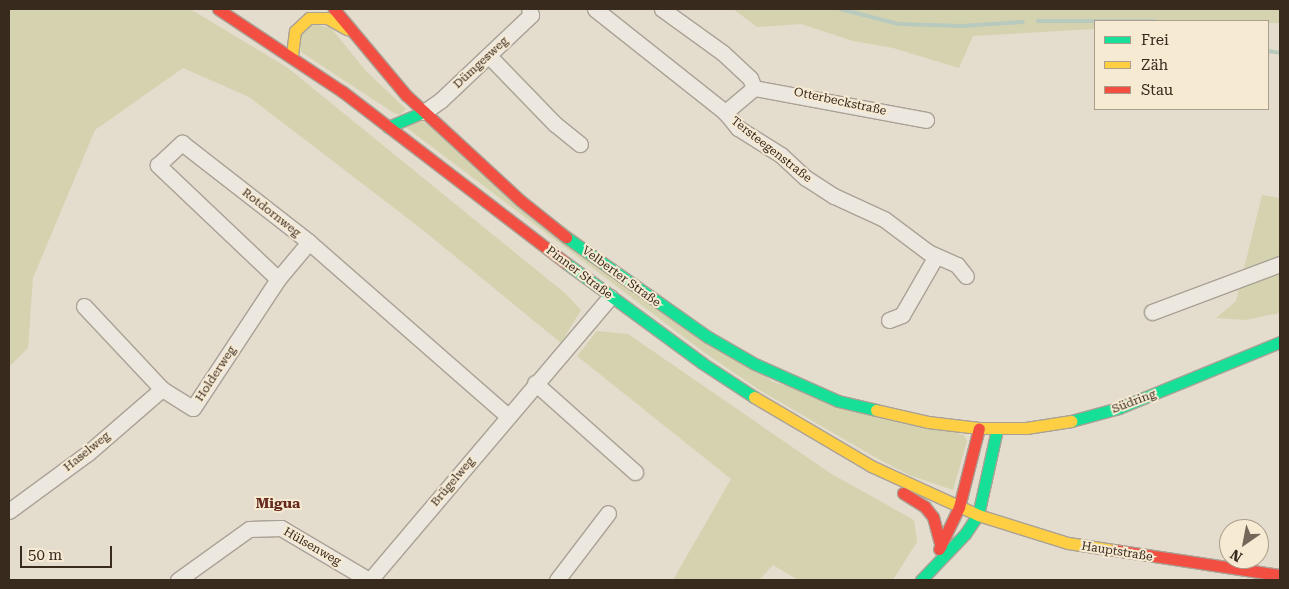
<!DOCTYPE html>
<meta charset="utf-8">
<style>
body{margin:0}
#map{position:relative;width:1289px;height:589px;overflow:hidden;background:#e4dccd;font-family:"Roboto Serif",serif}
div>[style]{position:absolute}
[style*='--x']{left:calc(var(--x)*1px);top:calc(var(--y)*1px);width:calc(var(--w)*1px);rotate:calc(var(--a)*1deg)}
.green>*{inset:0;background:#d5d3af}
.stream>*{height:4px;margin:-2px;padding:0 2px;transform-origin:2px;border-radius:2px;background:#b8c9be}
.roads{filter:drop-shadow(1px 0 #aaa196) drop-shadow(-1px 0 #aaa196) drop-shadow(0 1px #aaa196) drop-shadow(0 -1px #aaa196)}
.street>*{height:15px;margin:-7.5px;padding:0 7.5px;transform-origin:7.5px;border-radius:7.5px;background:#ece8df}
.fast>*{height:11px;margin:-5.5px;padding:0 5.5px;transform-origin:5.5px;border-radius:5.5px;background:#16e098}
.slow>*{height:11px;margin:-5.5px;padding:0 5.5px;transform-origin:5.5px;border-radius:5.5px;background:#ffcf43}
.jam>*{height:11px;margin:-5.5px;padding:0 5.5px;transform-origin:5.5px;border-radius:5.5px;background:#f24e42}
span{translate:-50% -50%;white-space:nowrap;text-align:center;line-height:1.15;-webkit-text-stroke:4px #f6ead3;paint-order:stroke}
.street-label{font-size:12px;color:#392a1e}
.neighbourhood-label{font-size:14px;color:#65291d;font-weight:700}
.frame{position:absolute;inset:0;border:10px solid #392a1e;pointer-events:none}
.legend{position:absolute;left:1094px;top:20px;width:175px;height:90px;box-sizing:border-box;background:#f6ead3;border:1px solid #aa9d8b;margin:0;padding:6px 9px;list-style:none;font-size:15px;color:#392a1e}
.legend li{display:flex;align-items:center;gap:10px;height:25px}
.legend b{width:25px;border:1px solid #aa9d8b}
.north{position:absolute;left:1219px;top:519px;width:50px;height:50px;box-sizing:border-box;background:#f6ead3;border:1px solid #aa9d8b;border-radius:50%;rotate:213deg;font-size:14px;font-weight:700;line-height:20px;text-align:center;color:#392a1e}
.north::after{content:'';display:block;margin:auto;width:18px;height:22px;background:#75685b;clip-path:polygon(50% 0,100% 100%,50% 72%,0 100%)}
.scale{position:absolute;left:20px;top:546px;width:92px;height:22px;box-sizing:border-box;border:2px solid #392a1e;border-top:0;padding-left:6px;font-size:15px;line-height:18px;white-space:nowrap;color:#392a1e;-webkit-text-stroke:4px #f6ead3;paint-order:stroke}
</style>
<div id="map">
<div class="green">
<div style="clip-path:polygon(9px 9px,188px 9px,197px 13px,288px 68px,566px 294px,581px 310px,561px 343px,419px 227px,249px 97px,183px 68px,95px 130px,33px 278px,28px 348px,9px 367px)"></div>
<div style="clip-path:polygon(733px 9px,1280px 9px,1280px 23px,1095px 21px,1095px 29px,973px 36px,959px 68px,893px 48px,853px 41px,801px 24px,757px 27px)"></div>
<div style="clip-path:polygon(310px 23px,331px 28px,366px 71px,406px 109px,400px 115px,394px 113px,301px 52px,300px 35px)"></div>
<div style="clip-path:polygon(423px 121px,773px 382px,964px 435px,967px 441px,953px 490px,909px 475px,873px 456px,761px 391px,705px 353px,403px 125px)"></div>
<div style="clip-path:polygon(1262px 195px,1280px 198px,1280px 313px,1245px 320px,1216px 318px,1236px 301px)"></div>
<div style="clip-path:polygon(597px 331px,628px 334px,830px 473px,914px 520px,917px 542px,893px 580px,798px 580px,773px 565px,759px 580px,673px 580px,731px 479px,577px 356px)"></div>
</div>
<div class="stream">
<div style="--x:840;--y:9;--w:61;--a:14.3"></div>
<div style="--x:899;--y:24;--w:63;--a:1.8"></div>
<div style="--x:962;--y:26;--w:61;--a:-3.8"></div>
<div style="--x:1038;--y:21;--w:117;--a:0"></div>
<div style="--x:1268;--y:51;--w:12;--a:9"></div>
</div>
<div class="roads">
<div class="street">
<div style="--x:595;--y:9;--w:166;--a:38.4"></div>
<div style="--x:725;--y:112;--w:21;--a:51"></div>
<div style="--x:738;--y:128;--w:51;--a:32.1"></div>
<div style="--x:781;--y:155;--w:34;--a:43"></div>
<div style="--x:806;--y:178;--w:33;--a:33"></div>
<div style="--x:834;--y:196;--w:55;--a:24.7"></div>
<div style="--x:884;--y:219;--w:55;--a:36.9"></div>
<div style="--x:928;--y:252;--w:32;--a:24"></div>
<div style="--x:957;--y:265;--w:14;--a:51"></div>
<div style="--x:662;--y:9;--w:75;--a:35.8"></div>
<div style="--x:723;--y:53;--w:37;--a:43"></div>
<div style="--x:750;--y:78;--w:11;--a:68"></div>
<div style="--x:754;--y:88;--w:38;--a:140"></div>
<div style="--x:489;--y:56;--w:95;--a:45.9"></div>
<div style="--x:555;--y:124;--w:32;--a:39"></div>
<div style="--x:754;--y:88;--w:175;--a:10.5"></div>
<div style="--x:424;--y:112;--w:21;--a:-35"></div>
<div style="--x:441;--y:100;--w:124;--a:-43.4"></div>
<div style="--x:531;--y:15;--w:6;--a:-108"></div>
<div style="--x:278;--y:279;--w:166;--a:-136.5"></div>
<div style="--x:158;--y:165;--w:33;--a:-43"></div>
<div style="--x:182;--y:143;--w:161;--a:37.9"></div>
<div style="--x:309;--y:242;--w:264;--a:41.2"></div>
<div style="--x:84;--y:306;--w:114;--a:46.8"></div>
<div style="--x:162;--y:389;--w:36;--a:32"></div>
<div style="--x:193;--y:408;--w:154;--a:-56.6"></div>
<div style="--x:278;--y:279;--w:48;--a:-50"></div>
<div style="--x:1152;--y:312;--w:137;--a:-20.6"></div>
<div style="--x:889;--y:320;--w:14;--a:-21"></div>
<div style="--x:902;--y:315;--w:68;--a:-60"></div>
<div style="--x:535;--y:383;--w:134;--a:41.7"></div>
<div style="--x:9;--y:511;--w:98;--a:-36.3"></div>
<div style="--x:88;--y:453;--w:98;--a:-40.9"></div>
<div style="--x:178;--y:580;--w:87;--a:-35.7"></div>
<div style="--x:249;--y:529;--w:32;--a:-2"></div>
<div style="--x:281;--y:528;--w:102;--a:30.6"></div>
<div style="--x:370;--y:580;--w:371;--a:-49.7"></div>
<div style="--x:557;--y:580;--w:84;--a:-52.7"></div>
</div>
<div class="fast">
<div style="--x:388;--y:127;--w:39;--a:-23"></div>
<div style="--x:566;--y:237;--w:174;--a:35.2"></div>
<div style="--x:708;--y:337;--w:54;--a:29.9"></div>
<div style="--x:755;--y:364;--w:91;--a:24"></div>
<div style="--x:838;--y:401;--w:39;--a:13"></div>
<div style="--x:566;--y:263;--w:169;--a:36.3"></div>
<div style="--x:702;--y:363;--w:62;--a:33.2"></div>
<div style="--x:1071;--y:421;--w:50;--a:-15.2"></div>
<div style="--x:1119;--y:408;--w:174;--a:-22.3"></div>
<div style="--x:921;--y:580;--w:64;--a:-46.3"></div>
<div style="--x:965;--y:534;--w:23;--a:-56"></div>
<div style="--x:978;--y:515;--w:88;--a:-77.5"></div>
</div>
<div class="slow">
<div style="--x:292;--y:55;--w:24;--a:-83"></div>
<div style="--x:295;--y:31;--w:19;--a:-43"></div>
<div style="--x:309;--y:18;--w:18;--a:0"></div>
<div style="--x:327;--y:18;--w:23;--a:29"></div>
<div style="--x:754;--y:397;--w:136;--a:30.5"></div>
<div style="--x:871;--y:466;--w:118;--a:24.6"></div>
<div style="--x:978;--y:515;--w:94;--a:17.3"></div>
<div style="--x:1068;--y:543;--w:47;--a:8.7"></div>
<div style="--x:876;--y:410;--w:53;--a:13"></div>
<div style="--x:928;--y:422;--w:51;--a:6.7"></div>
<div style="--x:979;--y:428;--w:47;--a:0"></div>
<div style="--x:1026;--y:428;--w:46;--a:-8.8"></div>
</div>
<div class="jam">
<div style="--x:218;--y:9;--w:150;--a:33.6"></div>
<div style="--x:343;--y:92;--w:281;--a:37.5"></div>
<div style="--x:334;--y:9;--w:112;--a:50.1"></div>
<div style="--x:406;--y:95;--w:156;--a:42.7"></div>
<div style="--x:521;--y:201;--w:58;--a:38.7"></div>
<div style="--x:903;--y:493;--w:26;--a:32"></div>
<div style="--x:925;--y:507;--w:13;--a:51"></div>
<div style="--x:933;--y:517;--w:30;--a:75"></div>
<div style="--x:939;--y:549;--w:47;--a:-64.5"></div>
<div style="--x:959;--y:507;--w:81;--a:-75.8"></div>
<div style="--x:1114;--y:550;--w:168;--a:8.6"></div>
</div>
</div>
<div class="street-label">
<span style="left:481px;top:63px;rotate:-43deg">Dümgesweg</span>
<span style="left:840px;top:102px;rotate:12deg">Otterbeckstraße</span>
<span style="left:771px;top:150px;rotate:38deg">Tersteegenstraße</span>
<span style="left:271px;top:213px;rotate:38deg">Rotdornweg</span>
<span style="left:579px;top:273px;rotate:37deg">Pinner Straße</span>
<span style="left:621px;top:277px;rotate:36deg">Velberter Straße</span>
<span style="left:216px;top:374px;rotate:-57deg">Holderweg</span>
<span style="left:1134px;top:402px;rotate:-21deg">Südring</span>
<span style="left:87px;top:452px;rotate:-39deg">Haselweg</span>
<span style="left:453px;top:482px;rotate:-50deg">Brügelweg</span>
<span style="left:312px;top:547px;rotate:30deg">Hülsenweg</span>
<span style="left:1117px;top:552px;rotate:9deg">Hauptstraße</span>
</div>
<div class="neighbourhood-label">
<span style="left:278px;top:503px">Migua</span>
</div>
<div class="frame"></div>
<ul class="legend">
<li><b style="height:6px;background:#16e098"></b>Frei</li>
<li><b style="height:6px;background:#ffcf43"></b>Zäh</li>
<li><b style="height:6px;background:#f24e42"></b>Stau</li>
</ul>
<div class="north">N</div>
<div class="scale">50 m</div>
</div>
